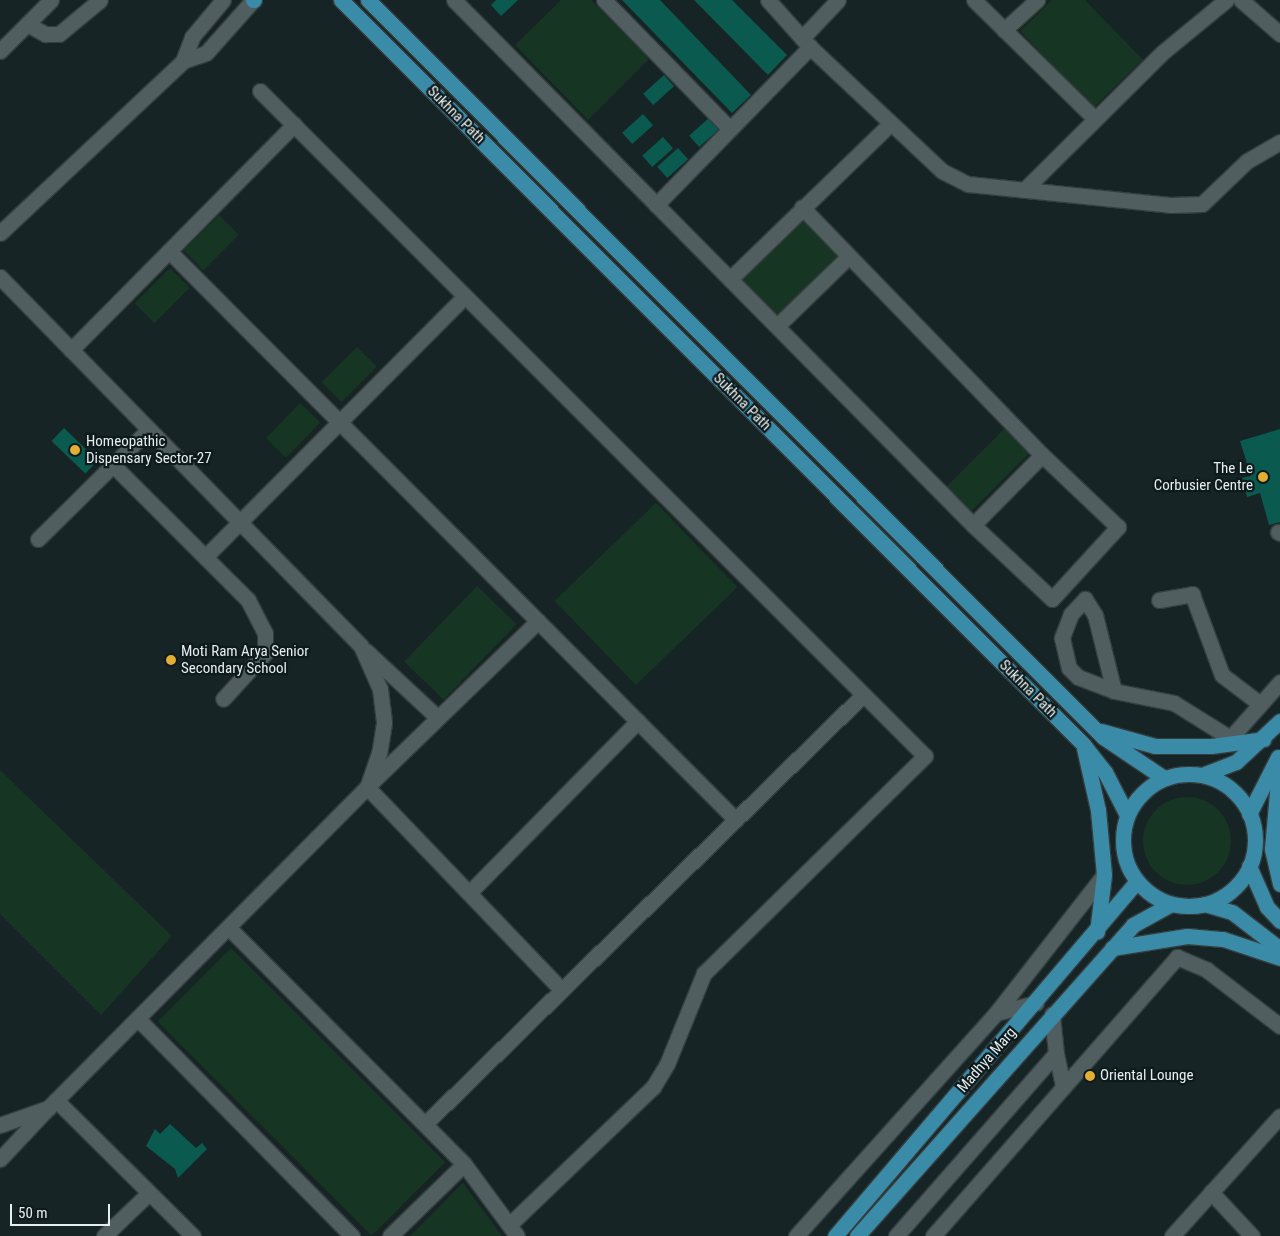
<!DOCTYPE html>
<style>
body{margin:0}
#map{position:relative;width:1280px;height:1236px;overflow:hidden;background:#172425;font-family:"Roboto Condensed",sans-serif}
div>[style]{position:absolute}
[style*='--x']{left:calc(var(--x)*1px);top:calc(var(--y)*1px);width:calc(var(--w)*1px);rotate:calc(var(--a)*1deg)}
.green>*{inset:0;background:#163523;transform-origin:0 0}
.round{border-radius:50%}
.building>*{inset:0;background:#0b5a4f;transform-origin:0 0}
.roads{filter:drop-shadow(1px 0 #353e3f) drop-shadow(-1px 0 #353e3f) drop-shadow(0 1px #353e3f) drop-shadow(0 -1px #353e3f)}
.minor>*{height:15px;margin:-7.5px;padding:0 7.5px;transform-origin:7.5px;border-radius:7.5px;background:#505e5f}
.major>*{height:15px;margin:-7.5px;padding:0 7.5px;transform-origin:7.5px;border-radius:7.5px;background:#3a8ba8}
.major>.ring{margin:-7.5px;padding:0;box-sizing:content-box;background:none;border:15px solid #3a8ba8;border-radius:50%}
.dots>*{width:14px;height:14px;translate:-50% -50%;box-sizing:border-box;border:2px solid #0e1a1c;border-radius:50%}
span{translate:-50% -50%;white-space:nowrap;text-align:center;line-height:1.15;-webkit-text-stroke:4.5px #0e1a1c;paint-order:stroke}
.street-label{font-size:15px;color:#e5eeee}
.poi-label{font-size:15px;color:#e5eeee}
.left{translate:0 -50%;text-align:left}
.right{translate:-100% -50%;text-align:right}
.scale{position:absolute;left:10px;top:1204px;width:100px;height:22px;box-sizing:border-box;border:2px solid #e5eeee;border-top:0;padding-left:6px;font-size:15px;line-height:18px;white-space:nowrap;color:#e5eeee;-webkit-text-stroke:4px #0e1a1c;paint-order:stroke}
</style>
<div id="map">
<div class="green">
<div style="clip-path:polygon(561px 0,591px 0,649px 59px,588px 120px,515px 45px)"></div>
<div style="clip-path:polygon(1052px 0,1085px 0,1143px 60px,1093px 108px,1020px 31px)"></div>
<div style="left:219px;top:215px;width:28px;height:50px;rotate:45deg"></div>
<div style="left:802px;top:216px;width:56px;height:91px;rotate:46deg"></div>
<div style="left:170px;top:268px;width:28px;height:50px;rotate:45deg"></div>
<div style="left:357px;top:347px;width:28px;height:50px;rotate:45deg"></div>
<div style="left:300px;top:403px;width:28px;height:49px;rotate:44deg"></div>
<div style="left:1005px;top:428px;width:35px;height:85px;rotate:45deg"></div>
<div style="left:656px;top:503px;width:117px;height:141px;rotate:46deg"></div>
<div style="left:477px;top:586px;width:55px;height:105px;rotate:44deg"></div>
<div style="clip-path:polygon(0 770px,172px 936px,101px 1015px,0 914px)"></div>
<div class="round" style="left:1143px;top:797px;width:88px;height:88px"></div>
<div style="left:231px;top:948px;width:303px;height:104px;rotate:45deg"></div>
<div style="clip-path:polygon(463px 1183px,502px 1236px,410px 1236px)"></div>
</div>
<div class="building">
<div style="clip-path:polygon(496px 0,518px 0,501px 16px,491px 5px)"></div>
<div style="clip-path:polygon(622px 0,660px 0,751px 95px,732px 113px)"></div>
<div style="clip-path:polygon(694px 0,732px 0,787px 55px,768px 75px)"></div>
<div style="left:664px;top:75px;width:15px;height:28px;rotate:48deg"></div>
<div style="left:643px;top:114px;width:15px;height:28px;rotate:48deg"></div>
<div style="left:710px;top:117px;width:15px;height:28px;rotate:48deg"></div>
<div style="left:663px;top:137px;width:15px;height:28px;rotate:48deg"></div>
<div style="left:678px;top:148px;width:15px;height:28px;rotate:48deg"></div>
<div style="left:64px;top:428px;width:47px;height:18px;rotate:44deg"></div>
<div style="clip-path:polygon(1280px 429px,1280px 522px,1269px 525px,1260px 493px,1247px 497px,1242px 478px,1251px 476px,1240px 441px)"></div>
<div style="clip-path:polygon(170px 1124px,196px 1148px,202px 1143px,207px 1149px,178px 1178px,175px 1169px,146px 1146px,155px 1129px,160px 1134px)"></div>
</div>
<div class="roads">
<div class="minor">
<div style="--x:454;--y:0;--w:738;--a:45.33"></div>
<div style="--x:973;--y:525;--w:108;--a:43.1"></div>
<div style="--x:1052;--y:599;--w:98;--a:-47.5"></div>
<div style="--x:1118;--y:527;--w:105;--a:-136.5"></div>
<div style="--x:1042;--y:455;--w:345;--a:-134.1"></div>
<div style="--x:604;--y:0;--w:180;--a:45.7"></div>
<div style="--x:768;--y:0;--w:63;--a:48.2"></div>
<div style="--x:810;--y:47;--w:181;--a:43.2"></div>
<div style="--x:942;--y:171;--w:29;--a:27"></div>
<div style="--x:968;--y:184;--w:203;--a:5.9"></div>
<div style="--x:1170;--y:205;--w:32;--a:-2"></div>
<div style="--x:1202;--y:204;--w:62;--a:-43.7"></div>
<div style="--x:1247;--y:161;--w:38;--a:-30"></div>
<div style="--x:974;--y:0;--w:168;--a:44.5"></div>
<div style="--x:1241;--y:0;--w:52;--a:41.1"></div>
<div style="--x:27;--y:24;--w:21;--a:29"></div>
<div style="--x:45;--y:34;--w:14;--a:0"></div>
<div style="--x:59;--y:34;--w:53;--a:-39.7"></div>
<div style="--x:1004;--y:30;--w:45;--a:-42.3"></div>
<div style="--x:802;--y:38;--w:52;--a:-46.5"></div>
<div style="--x:0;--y:51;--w:72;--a:-45"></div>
<div style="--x:183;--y:61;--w:24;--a:-19"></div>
<div style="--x:206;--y:53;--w:71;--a:-48.4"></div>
<div style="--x:260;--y:91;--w:940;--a:45"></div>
<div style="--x:925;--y:756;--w:310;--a:135.5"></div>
<div style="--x:704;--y:973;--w:98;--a:112.1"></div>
<div style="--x:667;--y:1064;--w:27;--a:121"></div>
<div style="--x:653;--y:1087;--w:199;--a:136.2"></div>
<div style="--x:1024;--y:190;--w:196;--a:-44.8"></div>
<div style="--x:1163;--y:52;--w:82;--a:-39.5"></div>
<div style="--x:656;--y:205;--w:221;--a:-45.7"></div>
<div style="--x:0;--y:233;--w:251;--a:-43.2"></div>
<div style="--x:183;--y:61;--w:26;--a:-69"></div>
<div style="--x:192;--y:37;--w:48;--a:-50"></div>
<div style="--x:169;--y:251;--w:803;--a:45.1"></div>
<div style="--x:0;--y:277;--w:516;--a:45.63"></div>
<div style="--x:361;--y:646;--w:47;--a:66.2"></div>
<div style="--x:380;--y:689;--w:34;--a:83"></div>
<div style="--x:384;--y:723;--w:30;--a:99"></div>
<div style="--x:379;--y:753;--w:36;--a:109"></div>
<div style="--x:367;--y:787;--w:453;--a:134.8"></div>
<div style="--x:48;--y:1108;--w:51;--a:160.5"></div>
<div style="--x:730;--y:279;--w:224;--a:-44.1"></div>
<div style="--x:777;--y:326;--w:100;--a:-44.2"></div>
<div style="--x:71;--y:350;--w:317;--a:-45.3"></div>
<div style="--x:113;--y:465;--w:130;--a:45"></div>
<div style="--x:205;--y:557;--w:368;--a:-45.1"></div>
<div style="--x:973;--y:525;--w:98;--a:-45.4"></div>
<div style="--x:1278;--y:532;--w:2;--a:27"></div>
<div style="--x:38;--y:539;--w:156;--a:-44.7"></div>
<div style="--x:205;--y:557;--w:61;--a:45"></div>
<div style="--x:248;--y:600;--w:37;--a:63"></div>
<div style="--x:265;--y:633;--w:20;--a:90"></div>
<div style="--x:265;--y:653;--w:62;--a:132.4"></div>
<div style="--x:1159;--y:600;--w:34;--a:-10"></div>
<div style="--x:1192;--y:594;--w:86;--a:69.7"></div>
<div style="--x:1222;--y:675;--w:48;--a:37.3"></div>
<div style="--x:538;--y:621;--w:238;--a:135.9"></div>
<div style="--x:367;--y:787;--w:281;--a:46.2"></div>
<div style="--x:366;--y:651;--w:98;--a:42.9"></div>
<div style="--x:1114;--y:691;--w:78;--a:-104"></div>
<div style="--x:1095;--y:615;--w:19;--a:-122"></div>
<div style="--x:1085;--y:599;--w:21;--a:133"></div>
<div style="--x:1071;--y:614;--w:26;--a:111"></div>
<div style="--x:1062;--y:638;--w:31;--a:77"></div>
<div style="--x:1069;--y:668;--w:13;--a:45"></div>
<div style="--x:1078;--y:677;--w:39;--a:21"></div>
<div style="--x:1114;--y:691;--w:61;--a:11.3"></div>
<div style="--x:1174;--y:703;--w:66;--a:32"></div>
<div style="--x:1225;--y:744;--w:83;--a:-48.4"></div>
<div style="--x:469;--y:893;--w:241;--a:-45.5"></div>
<div style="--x:229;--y:928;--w:333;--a:45.1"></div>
<div style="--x:464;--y:1164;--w:89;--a:53.6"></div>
<div style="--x:996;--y:1013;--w:41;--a:-14"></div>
<div style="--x:138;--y:1019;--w:305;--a:45.4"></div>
<div style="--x:1056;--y:1053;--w:35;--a:78"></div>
<div style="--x:56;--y:1100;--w:193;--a:44.8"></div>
<div style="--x:425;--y:1124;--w:613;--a:-44.41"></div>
<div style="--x:0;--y:1159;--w:66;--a:-46.8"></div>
<div style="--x:1211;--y:1192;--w:60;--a:47"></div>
<div style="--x:104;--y:1236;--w:62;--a:-43.7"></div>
<div style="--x:390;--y:1236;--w:103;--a:-44.2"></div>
<div style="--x:796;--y:1236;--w:300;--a:-48.1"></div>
<div style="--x:996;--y:1013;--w:175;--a:-52"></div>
<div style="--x:896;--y:1236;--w:243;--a:-48.8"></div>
<div style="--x:1056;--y:1053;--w:39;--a:-96"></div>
<div style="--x:933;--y:1236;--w:371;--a:-48.8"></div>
<div style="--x:1177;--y:957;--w:33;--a:23"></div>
<div style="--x:1207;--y:970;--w:92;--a:37.5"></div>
<div style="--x:1172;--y:1236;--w:161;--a:-48"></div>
</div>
<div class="major">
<div style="--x:253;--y:0;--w:1;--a:0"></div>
<div style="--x:341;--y:0;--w:1051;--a:45.08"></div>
<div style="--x:1083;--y:744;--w:36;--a:52"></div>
<div style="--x:1105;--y:772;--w:48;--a:62.9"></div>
<div style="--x:368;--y:0;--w:1041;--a:45.08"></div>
<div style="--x:1103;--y:737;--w:73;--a:33.9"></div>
<div style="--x:1101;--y:731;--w:56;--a:15.5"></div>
<div style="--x:1155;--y:746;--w:56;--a:0"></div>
<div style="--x:1211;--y:746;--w:53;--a:-7.5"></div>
<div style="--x:1084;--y:748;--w:64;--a:77.3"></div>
<div style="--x:1098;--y:810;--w:65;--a:84.7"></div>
<div style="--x:1104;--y:875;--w:57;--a:97"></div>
<div style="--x:1280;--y:759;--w:90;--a:95.1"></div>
<div style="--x:1272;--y:849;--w:36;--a:77"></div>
<div class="ring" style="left:1123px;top:774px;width:117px;height:117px"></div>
<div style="--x:1202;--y:775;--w:36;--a:-21"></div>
<div style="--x:1236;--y:762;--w:60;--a:-43"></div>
<div style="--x:1249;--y:814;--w:64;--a:-63"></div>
<div style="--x:1249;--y:866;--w:45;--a:66.3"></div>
<div style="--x:1267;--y:907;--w:19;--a:47"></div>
<div style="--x:1205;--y:904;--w:28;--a:17"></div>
<div style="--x:1232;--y:912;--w:61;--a:37.6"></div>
<div style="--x:1112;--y:948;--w:76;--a:-9.1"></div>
<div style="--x:1187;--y:936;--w:36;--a:5"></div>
<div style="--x:1223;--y:939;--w:60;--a:18.4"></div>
<div style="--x:835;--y:1236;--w:466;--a:-49.6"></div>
<div style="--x:857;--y:1236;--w:416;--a:-48.4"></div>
<div style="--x:1133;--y:925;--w:43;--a:-28.9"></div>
</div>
</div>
<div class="dots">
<div style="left:75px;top:450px;background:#e2ae34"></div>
<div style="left:1263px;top:477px;background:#e2ae34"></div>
<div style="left:171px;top:660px;background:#e2ae34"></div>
<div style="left:1090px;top:1076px;background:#e2ae34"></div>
</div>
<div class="street-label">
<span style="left:456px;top:115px;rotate:45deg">Sukhna Path</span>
<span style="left:742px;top:402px;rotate:45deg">Sukhna Path</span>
<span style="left:1028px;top:689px;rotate:45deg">Sukhna Path</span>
<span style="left:987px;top:1060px;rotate:-49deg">Madhya Marg</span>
</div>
<div class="poi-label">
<span class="left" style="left:86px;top:450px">Homeopathic<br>Dispensary Sector-27</span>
<span class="right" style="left:1253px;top:477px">The Le<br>Corbusier Centre</span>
<span class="left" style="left:181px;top:660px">Moti Ram Arya Senior<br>Secondary School</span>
<span class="left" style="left:1100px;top:1076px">Oriental Lounge</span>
</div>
<div class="scale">50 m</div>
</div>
